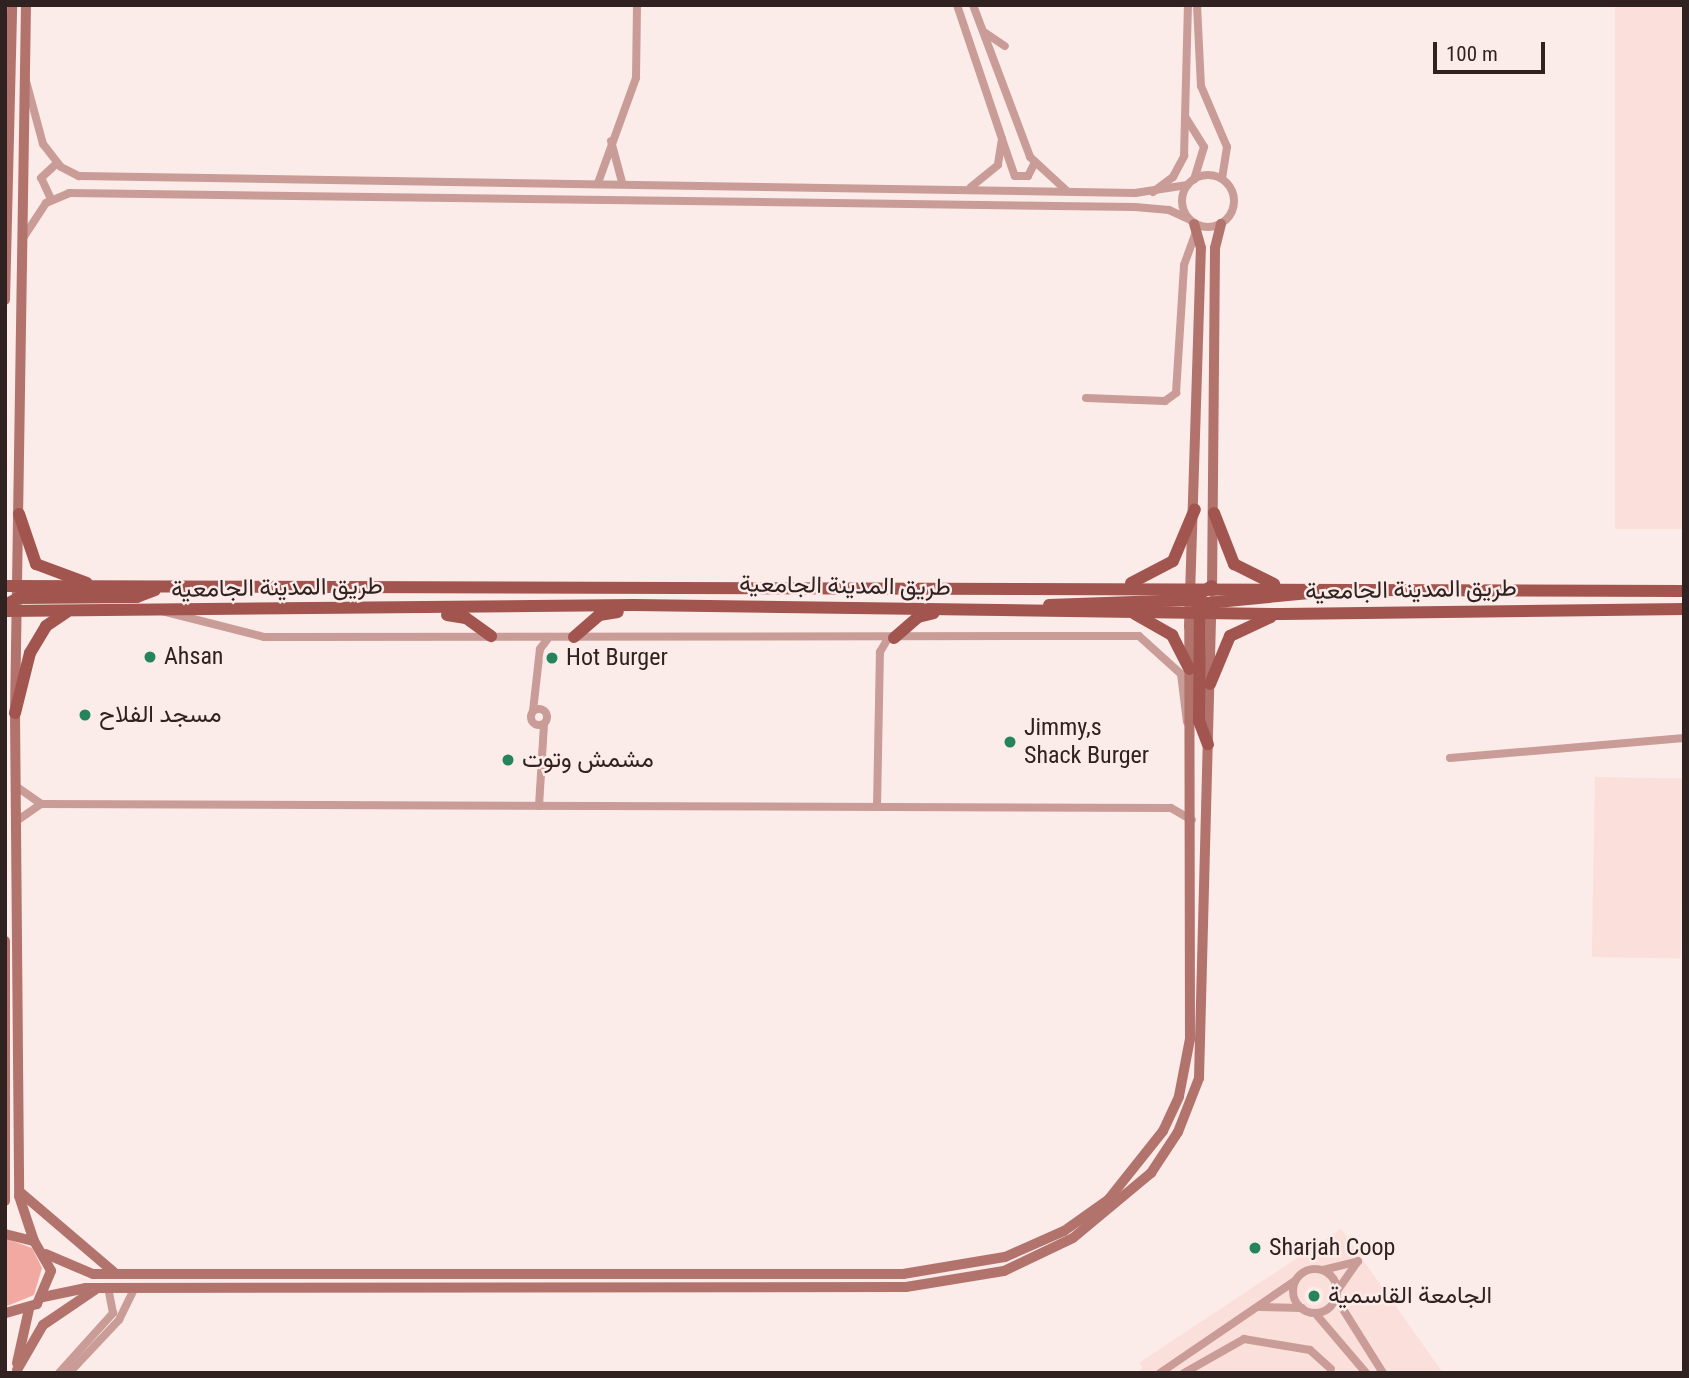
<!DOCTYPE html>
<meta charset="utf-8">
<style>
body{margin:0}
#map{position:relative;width:1689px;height:1378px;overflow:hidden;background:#fbebe9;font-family:"Roboto Condensed",Vazirmatn,sans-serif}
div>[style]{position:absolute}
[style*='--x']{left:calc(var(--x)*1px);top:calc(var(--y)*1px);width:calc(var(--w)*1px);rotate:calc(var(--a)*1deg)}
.built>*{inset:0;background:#fbdfdb;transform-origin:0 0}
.green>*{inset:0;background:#f2a9a2}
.street>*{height:8px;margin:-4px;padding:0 4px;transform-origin:4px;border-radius:4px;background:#c99c97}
.street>.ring{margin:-4px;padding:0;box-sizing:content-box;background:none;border:8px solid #c99c97;border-radius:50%}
.secondary>*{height:10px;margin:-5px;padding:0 5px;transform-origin:5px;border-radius:5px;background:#b3736d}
.primary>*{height:12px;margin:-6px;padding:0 6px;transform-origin:6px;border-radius:6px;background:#a2554f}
.dots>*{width:19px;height:19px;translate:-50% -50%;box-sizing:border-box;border:4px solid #fbebe9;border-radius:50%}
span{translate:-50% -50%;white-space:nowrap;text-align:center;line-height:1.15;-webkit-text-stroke:5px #fbebe9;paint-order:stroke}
.street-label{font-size:24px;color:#302221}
.poi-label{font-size:24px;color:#302221}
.left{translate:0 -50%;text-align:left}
.frame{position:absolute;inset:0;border:7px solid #302221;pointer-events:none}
.scale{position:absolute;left:1433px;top:42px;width:112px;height:32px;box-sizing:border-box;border:4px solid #302221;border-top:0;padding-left:9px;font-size:21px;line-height:24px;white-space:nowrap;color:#302221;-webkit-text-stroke:5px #fbebe9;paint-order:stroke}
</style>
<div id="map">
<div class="built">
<div style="left:1615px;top:5px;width:69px;height:524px"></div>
<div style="left:1595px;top:777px;width:89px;height:180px;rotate:1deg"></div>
<div style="clip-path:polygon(1341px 1229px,1443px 1373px,1136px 1373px,1143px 1368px,1139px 1363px)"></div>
</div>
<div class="green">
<div style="clip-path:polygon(7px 1239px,32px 1248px,42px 1268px,34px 1295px,7px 1306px)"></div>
</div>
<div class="street">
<div style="--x:957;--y:5;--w:141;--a:71.4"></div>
<div style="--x:1002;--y:139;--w:26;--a:99"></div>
<div style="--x:998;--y:165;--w:35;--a:141"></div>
<div style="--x:973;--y:5;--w:162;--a:69.4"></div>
<div style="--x:1030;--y:157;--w:50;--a:42.6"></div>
<div style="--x:1197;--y:5;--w:81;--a:87.2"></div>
<div style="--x:1201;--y:86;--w:66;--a:66.9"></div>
<div style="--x:1227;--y:147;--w:32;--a:99"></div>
<div style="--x:984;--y:32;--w:25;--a:34"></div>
<div style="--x:26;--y:81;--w:65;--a:74.9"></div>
<div style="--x:43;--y:144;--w:29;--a:52"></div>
<div style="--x:61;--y:167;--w:20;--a:27"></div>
<div style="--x:79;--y:176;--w:1056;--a:0.92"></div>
<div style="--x:1135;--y:193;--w:53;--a:-8.7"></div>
<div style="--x:1186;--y:118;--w:34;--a:58"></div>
<div style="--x:1204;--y:147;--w:34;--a:107"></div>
<div style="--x:1002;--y:139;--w:39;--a:71"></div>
<div style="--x:1015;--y:176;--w:13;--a:0"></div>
<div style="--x:1028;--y:176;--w:13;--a:-63"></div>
<div style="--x:611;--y:141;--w:42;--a:75"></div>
<div class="ring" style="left:1182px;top:175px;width:44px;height:44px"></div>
<div style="--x:598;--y:183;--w:112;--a:-70.1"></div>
<div style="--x:636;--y:78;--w:73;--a:-89.2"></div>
<div style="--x:1153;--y:192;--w:25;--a:-37"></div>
<div style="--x:1173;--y:177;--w:24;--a:-62"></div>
<div style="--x:1184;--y:156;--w:151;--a:-88.5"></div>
<div style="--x:51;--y:199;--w:23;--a:-115"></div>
<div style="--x:41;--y:178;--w:22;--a:-43"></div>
<div style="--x:23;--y:238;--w:42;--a:-56.7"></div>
<div style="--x:46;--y:203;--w:25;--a:-23"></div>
<div style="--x:69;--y:193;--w:1066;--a:0.75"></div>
<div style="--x:1135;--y:207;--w:34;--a:5"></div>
<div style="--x:1169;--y:210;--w:23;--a:25"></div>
<div style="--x:1086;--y:398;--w:79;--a:2.2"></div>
<div style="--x:1165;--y:401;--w:14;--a:-36"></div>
<div style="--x:1176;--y:393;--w:128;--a:-86.4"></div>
<div style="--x:1184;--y:265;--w:37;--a:-70"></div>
<div style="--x:162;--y:611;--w:105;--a:14.3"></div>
<div style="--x:264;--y:637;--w:875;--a:-0.07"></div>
<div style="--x:1139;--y:636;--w:57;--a:42.1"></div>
<div style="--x:1181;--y:674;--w:48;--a:82.9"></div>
<div class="ring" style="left:531px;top:709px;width:8px;height:8px"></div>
<div style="--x:533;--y:711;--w:62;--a:-83.6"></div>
<div style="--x:540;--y:649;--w:15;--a:-53"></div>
<div style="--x:1450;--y:758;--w:235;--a:-4.9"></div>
<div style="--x:17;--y:787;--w:29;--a:35"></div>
<div style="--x:41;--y:804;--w:1130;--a:0.2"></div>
<div style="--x:1171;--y:808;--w:24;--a:30"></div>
<div style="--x:539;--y:806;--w:82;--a:-86.5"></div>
<div style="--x:877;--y:806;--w:154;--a:-88.9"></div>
<div style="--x:880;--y:652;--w:16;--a:-60"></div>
<div style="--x:18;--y:820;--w:28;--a:-35"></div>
<div class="ring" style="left:1293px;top:1269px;width:36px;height:36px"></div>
<div style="--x:1323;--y:1270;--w:36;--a:-14"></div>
<div style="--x:1358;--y:1261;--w:35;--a:125"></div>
<div style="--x:1336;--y:1298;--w:89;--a:57.9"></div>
<div style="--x:1259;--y:1307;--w:43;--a:1.3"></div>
<div style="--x:1315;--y:1313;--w:79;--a:49.6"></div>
<div style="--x:59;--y:1373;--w:81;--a:-48"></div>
<div style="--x:113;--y:1313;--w:25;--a:-101"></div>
<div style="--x:69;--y:1373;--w:73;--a:-46.7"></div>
<div style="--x:119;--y:1320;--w:34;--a:-64"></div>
<div style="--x:1160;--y:1373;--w:163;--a:-34.3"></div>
<div style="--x:1184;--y:1373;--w:69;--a:-29.5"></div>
<div style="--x:1244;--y:1339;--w:67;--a:9.5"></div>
<div style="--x:1310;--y:1350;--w:28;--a:42"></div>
</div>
<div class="secondary">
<div style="--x:26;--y:5;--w:708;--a:90.89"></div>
<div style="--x:15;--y:713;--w:483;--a:89.5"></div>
<div style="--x:19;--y:1196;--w:47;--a:71.6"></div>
<div style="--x:5;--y:300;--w:295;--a:-88.6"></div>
<div style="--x:1212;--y:592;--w:344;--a:-89.5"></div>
<div style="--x:1215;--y:248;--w:25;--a:-76"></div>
<div style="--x:5;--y:941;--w:260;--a:90"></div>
<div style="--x:20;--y:1192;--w:126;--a:40.5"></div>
<div style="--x:5;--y:1234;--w:30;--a:14"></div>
<div style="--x:34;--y:1241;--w:34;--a:60"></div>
<div style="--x:51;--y:1271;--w:36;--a:113"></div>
<div style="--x:37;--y:1304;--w:33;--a:164"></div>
<div style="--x:46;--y:1254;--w:51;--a:23.1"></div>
<div style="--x:93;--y:1274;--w:810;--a:0"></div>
<div style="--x:903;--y:1274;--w:103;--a:-9.5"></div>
<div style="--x:1005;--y:1257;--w:64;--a:-23.8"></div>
<div style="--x:1064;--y:1231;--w:54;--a:-35.2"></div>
<div style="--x:1108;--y:1200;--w:88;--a:-51.4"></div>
<div style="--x:1163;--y:1131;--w:38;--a:-65"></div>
<div style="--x:1179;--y:1096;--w:58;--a:-79.1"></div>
<div style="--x:1190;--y:1039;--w:412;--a:-90.1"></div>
<div style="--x:1189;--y:627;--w:379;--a:-88.2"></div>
<div style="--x:1201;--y:248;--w:25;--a:-106"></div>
<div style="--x:43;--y:1297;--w:44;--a:-11.8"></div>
<div style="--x:86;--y:1288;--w:820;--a:-0.07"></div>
<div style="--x:906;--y:1287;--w:99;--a:-9.3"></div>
<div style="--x:1004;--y:1271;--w:76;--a:-25.6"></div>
<div style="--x:1073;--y:1238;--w:102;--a:-39.8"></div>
<div style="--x:1151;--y:1173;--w:49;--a:-56.6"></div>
<div style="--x:1178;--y:1132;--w:58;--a:-68.7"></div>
<div style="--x:1199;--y:1078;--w:470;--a:-88.5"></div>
<div style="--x:17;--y:1363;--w:55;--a:-77.5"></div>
<div style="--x:17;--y:1370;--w:52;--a:-60"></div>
<div style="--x:43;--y:1325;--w:64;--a:-34.2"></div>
</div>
<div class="primary">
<div style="--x:1214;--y:513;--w:55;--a:68.6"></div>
<div style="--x:1234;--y:564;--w:45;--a:26.6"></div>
<div style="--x:19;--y:514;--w:53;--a:71.2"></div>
<div style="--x:36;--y:564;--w:54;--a:20.4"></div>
<div style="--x:1131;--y:583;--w:47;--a:-27.6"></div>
<div style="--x:1173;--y:561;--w:56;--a:-67.1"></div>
<div style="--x:5;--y:586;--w:1679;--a:0.17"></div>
<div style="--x:1200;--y:603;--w:118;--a:90.5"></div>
<div style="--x:1199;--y:721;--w:25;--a:69"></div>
<div style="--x:1197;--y:604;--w:134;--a:-5.6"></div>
<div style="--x:5;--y:605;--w:15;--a:-28"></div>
<div style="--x:18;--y:598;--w:119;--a:-0.5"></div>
<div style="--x:137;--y:597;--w:19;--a:-21"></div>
<div style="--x:1049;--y:605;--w:142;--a:-2"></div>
<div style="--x:1191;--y:600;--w:25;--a:-34"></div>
<div style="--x:5;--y:611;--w:629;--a:-0.55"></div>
<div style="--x:634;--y:605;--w:648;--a:0.8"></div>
<div style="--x:1282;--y:614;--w:402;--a:-0.7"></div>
<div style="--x:1135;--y:614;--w:43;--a:29.6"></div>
<div style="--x:1172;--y:635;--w:38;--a:63"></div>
<div style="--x:447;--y:615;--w:19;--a:9"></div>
<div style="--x:466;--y:618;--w:31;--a:36"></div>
<div style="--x:574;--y:637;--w:33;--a:-41"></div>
<div style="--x:599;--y:615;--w:19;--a:-9"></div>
<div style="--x:894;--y:638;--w:32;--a:-41"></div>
<div style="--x:918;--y:617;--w:16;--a:-14"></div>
<div style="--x:1210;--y:684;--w:52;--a:-67.4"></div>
<div style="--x:1230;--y:636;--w:45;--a:-24.9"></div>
<div style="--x:15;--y:713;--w:62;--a:-76"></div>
<div style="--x:30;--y:653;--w:31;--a:-59"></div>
<div style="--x:46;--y:626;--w:25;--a:-34"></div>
</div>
<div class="dots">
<div style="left:150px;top:657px;background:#26845c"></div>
<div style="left:552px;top:658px;background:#26845c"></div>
<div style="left:85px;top:715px;background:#26845c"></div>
<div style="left:1010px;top:742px;background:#26845c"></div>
<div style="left:508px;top:760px;background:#26845c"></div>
<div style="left:1255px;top:1248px;background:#26845c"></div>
<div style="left:1314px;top:1296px;background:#26845c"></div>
</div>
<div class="street-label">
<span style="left:845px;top:586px;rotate:1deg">طريق المدينة الجامعية</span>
<span style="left:277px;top:588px;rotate:-1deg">طريق المدينة الجامعية</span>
<span style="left:1411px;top:590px;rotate:-1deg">طريق المدينة الجامعية</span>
</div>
<div class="poi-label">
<span class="left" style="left:164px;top:657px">Ahsan</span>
<span class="left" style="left:566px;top:658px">Hot Burger</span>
<span class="left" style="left:99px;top:715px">مسجد الفلاح</span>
<span class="left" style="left:1024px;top:742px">Jimmy,s<br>Shack Burger</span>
<span class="left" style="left:522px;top:760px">مشمش وتوت</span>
<span class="left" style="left:1269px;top:1248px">Sharjah Coop</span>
<span class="left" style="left:1328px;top:1296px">الجامعة القاسمية</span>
</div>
<div class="frame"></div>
<div class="scale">100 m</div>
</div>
